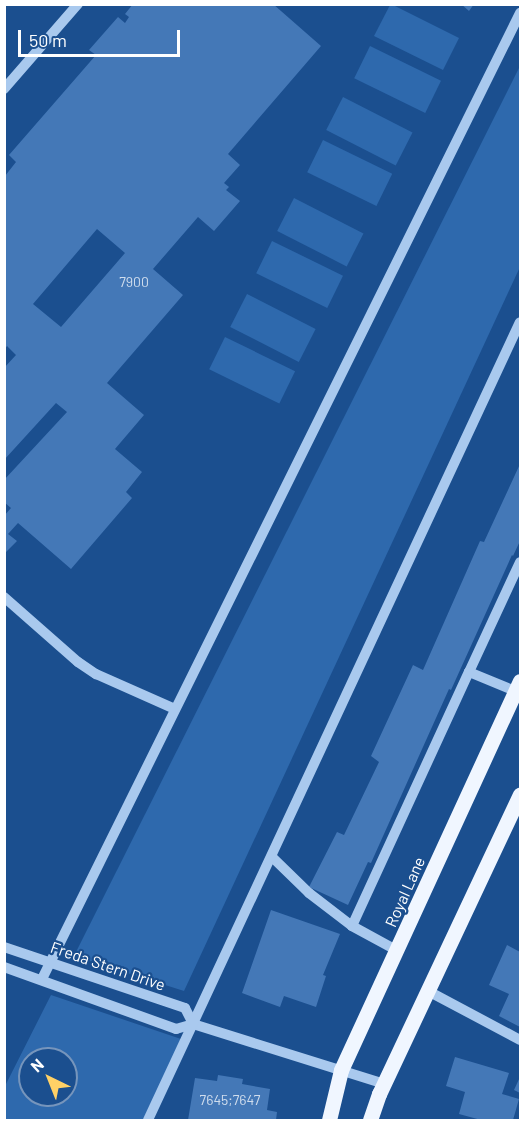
<!DOCTYPE html>
<style>
body{margin:0}
#map{position:relative;width:525px;height:1125px;overflow:hidden;background:#1b4f8f;font-family:Barlow,sans-serif}
div>[style]{position:absolute}
[style*='--x']{left:calc(var(--x)*1px);top:calc(var(--y)*1px);width:calc(var(--w)*1px);rotate:calc(var(--a)*1deg)}
.green>*{inset:0;background:#2e69ad;transform-origin:0 0}
.building>*{inset:0;background:#4478b7}
.minor>*{height:10px;margin:-5px;padding:0 5px;transform-origin:5px;border-radius:5px;background:#a9c9ee}
.major>*{height:15px;margin:-7.5px;padding:0 7.5px;transform-origin:7.5px;border-radius:7.5px;background:#f0f6ff}
span{translate:-50% -50%;white-space:nowrap;text-align:center;line-height:1.15;-webkit-text-stroke:4.5px #1b4f8f;paint-order:stroke}
.number-label{font-size:14px;color:#d0dded}
.number-label span{-webkit-text-stroke-width:0}
.street-label{font-size:16px;color:#fff}
.frame{position:absolute;inset:0;border:6px solid #fff;pointer-events:none}
.north{position:absolute;left:18px;top:1047px;width:60px;height:60px;box-sizing:border-box;background:#1b4f8f;border:2px solid #7695bc;border-radius:50%;rotate:317deg;font-size:16px;font-weight:700;line-height:24px;text-align:center;color:#fff}
.north::after{content:'';display:block;margin:auto;width:21px;height:27px;background:#ffd166;clip-path:polygon(50% 0,100% 100%,50% 72%,0 100%)}
.scale{position:absolute;left:18px;top:30px;width:162px;height:27px;box-sizing:border-box;border:3px solid #fff;border-top:0;padding-left:8px;font-size:18px;line-height:21px;white-space:nowrap;color:#fff;-webkit-text-stroke:4px #1b4f8f;paint-order:stroke}
</style>
<div id="map">
<div class="green">
<div style="clip-path:polygon(393px 5px,459px 38px,443px 70px,374px 36px,390px 5px)"></div>
<div style="left:370px;top:46px;width:79px;height:36px;rotate:26deg"></div>
<div style="clip-path:polygon(520px 66px,520px 267px,184px 991px,74px 956px)"></div>
<div style="left:343px;top:97px;width:78px;height:37px;rotate:27deg"></div>
<div style="left:323px;top:140px;width:77px;height:36px;rotate:26deg"></div>
<div style="left:294px;top:198px;width:78px;height:37px;rotate:27deg"></div>
<div style="left:272px;top:241px;width:79px;height:36px;rotate:26deg"></div>
<div style="left:247px;top:294px;width:77px;height:37px;rotate:27deg"></div>
<div style="left:225px;top:337px;width:78px;height:36px;rotate:26deg"></div>
<div style="clip-path:polygon(evenodd,51px 995px,181px 1039px,143px 1120px,5px 1120px,4px 1088px,51px 995px,30px 1059px,66px 1059px,66px 1095px,30px 1095px,30px 1059px)"></div>
</div>
<div class="building">
<div style="clip-path:polygon(evenodd,133px 4px,273px 4px,321px 46px,228px 154px,240px 165px,224px 183px,229px 187px,226px 190px,240px 201px,214px 231px,198px 217px,153px 269px,183px 295px,107px 383px,144px 415px,115px 449px,142px 472px,126px 492px,132px 498px,71px 569px,18px 523px,8px 534px,17px 541px,4px 554px,4px 516px,11px 508px,4px 502px,4px 480px,67px 412px,56px 403px,4px 460px,4px 368px,16px 355px,7px 346px,5px 349px,5px 176px,16px 162px,9px 155px,96px 55px,89px 50px,118px 17px,125px 23px,129px 17px,125px 14px,133px 4px,97px 229px,125px 253px,61px 327px,33px 304px,97px 229px)"></div>
<div style="clip-path:polygon(461px 4px,474px 4px,469px 11px)"></div>
<div style="clip-path:polygon(520px 464px,520px 541px,513px 556px,512px 555px,451px 690px,449px 689px,371px 863px,368px 862px,348px 905px,309px 887px,337px 832px,344px 835px,379px 762px,371px 756px,413px 665px,423px 670px,480px 541px,484px 542px)"></div>
<div style="clip-path:polygon(271px 910px,340px 934px,323px 975px,326px 976px,316px 1007px,284px 996px,280px 1007px,242px 993px)"></div>
<div style="clip-path:polygon(507px 945px,520px 952px,520px 1027px,499px 1016px,509px 994px,489px 985px)"></div>
<div style="clip-path:polygon(455px 1057px,509px 1073px,502px 1094px,519px 1099px,513px 1120px,481px 1120px,459px 1114px,465px 1092px,446px 1086px)"></div>
<div style="clip-path:polygon(218px 1075px,243px 1079px,242px 1084px,270px 1089px,267px 1110px,277px 1112px,276px 1120px,188px 1120px,195px 1078px,217px 1081px)"></div>
<div style="clip-path:polygon(520px 1077px,520px 1093px,514px 1090px)"></div>
</div>
<div class="minor">
<div style="--x:4;--y:89;--w:113;--a:-49"></div>
<div style="--x:4;--y:597;--w:98;--a:41.3"></div>
<div style="--x:78;--y:662;--w:22;--a:34"></div>
<div style="--x:96;--y:674;--w:86;--a:23.9"></div>
<div style="--x:469;--y:672;--w:121;--a:-65.1"></div>
<div style="--x:272;--y:857;--w:52;--a:44.2"></div>
<div style="--x:309;--y:893;--w:54;--a:37.5"></div>
<div style="--x:352;--y:926;--w:52;--a:28.5"></div>
<div style="--x:352;--y:926;--w:280;--a:-65.3"></div>
<div style="--x:469;--y:672;--w:50;--a:22.4"></div>
<div style="--x:4;--y:947;--w:191;--a:18.6"></div>
<div style="--x:185;--y:1008;--w:18;--a:63"></div>
<div style="--x:4;--y:967;--w:183;--a:19.8"></div>
<div style="--x:176;--y:1029;--w:18;--a:-16"></div>
<div style="--x:193;--y:1024;--w:200;--a:17.4"></div>
<div style="--x:42;--y:979;--w:1078;--a:-63.67"></div>
<div style="--x:428;--y:991;--w:104;--a:28"></div>
<div style="--x:148;--y:1120;--w:880;--a:-65.01"></div>
</div>
<div class="major">
<div style="--x:329;--y:1120;--w:51;--a:-76.5"></div>
<div style="--x:341;--y:1070;--w:428;--a:-65.3"></div>
<div style="--x:370;--y:1120;--w:28;--a:-71"></div>
<div style="--x:379;--y:1094;--w:331;--a:-64.8"></div>
</div>
<div class="number-label">
<span style="left:134px;top:282px">7900</span>
<span style="left:230px;top:1100px">7645;7647</span>
</div>
<div class="street-label">
<span style="left:405px;top:892px;rotate:-66deg">Royal Lane</span>
<span style="left:108px;top:966px;rotate:19deg">Freda Stern Drive</span>
</div>
<div class="frame"></div>
<div class="north">N</div>
<div class="scale">50 m</div>
</div>
